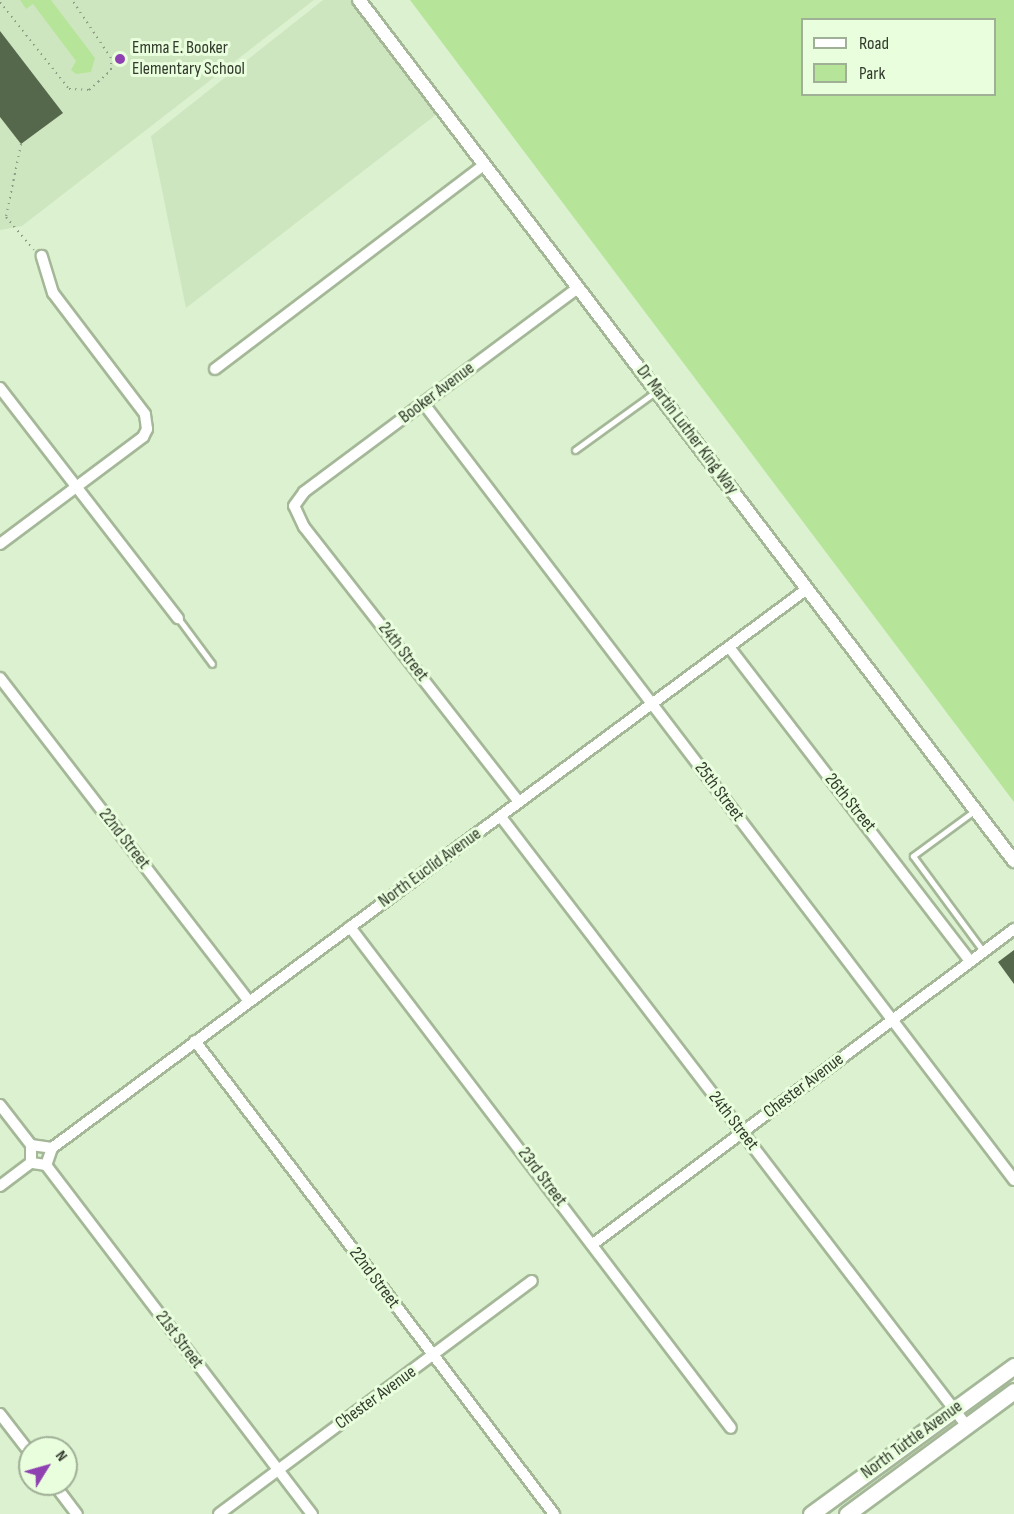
<!DOCTYPE html>
<style>
body{margin:0}
#map{position:relative;width:1014px;height:1514px;overflow:hidden;background:#dcf1d0;font-family:"Sofia Sans Condensed",sans-serif}
div>[style]{position:absolute}
[style*='--x']{left:calc(var(--x)*1px);top:calc(var(--y)*1px);width:calc(var(--w)*1px);rotate:calc(var(--a)*1deg)}
.built>*{inset:0;background:#cee6c0}
.green>*{inset:0;background:#b6e59a}
.building>*{inset:0;background:#56684c}
.path>*{height:2px;margin-top:-1px;transform-origin:0;background:repeating-linear-gradient(90deg,#8d9c84 0 1.5px,transparent 0 6px)}
.roads{filter:drop-shadow(2px 0 #a4b898) drop-shadow(-2px 0 #a4b898) drop-shadow(0 2px #a4b898) drop-shadow(0 -2px #a4b898)}
.service>*{height:5px;margin:-2.5px;padding:0 2.5px;transform-origin:2.5px;border-radius:2.5px;background:#fff}
.minor>*{height:10px;margin:-5px;padding:0 5px;transform-origin:5px;border-radius:5px;background:#fff}
.tertiary>*{height:12px;margin:-6px;padding:0 6px;transform-origin:6px;border-radius:6px;background:#fff}
.secondary>*{height:15px;margin:-7.5px;padding:0 7.5px;transform-origin:7.5px;border-radius:7.5px;background:#fff}
.dots>*{width:16px;height:16px;translate:-50% -50%;box-sizing:border-box;border:3px solid #e9fedd;border-radius:50%}
span{translate:-50% -50%;white-space:nowrap;text-align:center;line-height:1.15;-webkit-text-stroke:6px #e9fedd;paint-order:stroke}
.poi-label{font-size:18px;color:#333b2e}
.left{translate:0 -50%;text-align:left}
.street-label{font-size:18px;color:#333b2e}
.legend{position:absolute;left:801px;top:18px;width:195px;height:78px;box-sizing:border-box;background:#e9fedd;border:2px solid #a0b097;margin:0;padding:8px 10px;list-style:none;font-size:18px;color:#333b2e}
.legend li{display:flex;align-items:center;gap:12px;height:30px}
.legend b{width:30px;border:2px solid #a0b097}
.north{position:absolute;left:18px;top:1436px;width:60px;height:60px;box-sizing:border-box;background:#e9fedd;border:2px solid #a0b097;border-radius:50%;rotate:53deg;font-size:16px;font-weight:700;line-height:24px;text-align:center;color:#333b2e}
.north::after{content:'';display:block;margin:auto;width:21px;height:27px;background:#8f41b1;clip-path:polygon(50% 0,100% 100%,50% 72%,0 100%)}
</style>
<div id="map">
<div class="built">
<div style="clip-path:polygon(0 0,314px 0,22px 226px,0 230px)"></div>
<div style="clip-path:polygon(323px 0,350px 0,437px 114px,186px 308px,151px 136px)"></div>
</div>
<div class="green">
<div style="clip-path:polygon(20px 0,51px 0,95px 58px,91px 72px,76px 74px,71px 70px,76px 61px,33px 4px,26px 9px)"></div>
<div style="clip-path:polygon(evenodd,410px 0,1014px 0,1014px 802px,410px 0,802px 20px,994px 20px,994px 94px,802px 94px,802px 20px)"></div>
</div>
<div class="building">
<div style="clip-path:polygon(0 31px,63px 113px,21px 144px,0 117px)"></div>
<div style="clip-path:polygon(1014px 950px,1014px 984px,998px 962px)"></div>
</div>
<div class="path">
<div style="--x:0;--y:2;--w:111;--a:51.6"></div>
<div style="--x:69;--y:89;--w:20;--a:3"></div>
<div style="--x:89;--y:90;--w:30;--a:-42"></div>
<div style="--x:111;--y:70;--w:12;--a:-90"></div>
<div style="--x:111;--y:58;--w:70;--a:-123.9"></div>
<div style="--x:21;--y:144;--w:75;--a:101.6"></div>
<div style="--x:6;--y:217;--w:43;--a:49.7"></div>
</div>
<div class="roads">
<div class="service">
<div style="--x:575;--y:450;--w:99;--a:-35.9"></div>
<div style="--x:178;--y:618;--w:57;--a:53.5"></div>
<div style="--x:974;--y:811;--w:76;--a:143.6"></div>
<div style="--x:913;--y:856;--w:118;--a:53.6"></div>
</div>
<div class="minor">
<div style="--x:215;--y:369;--w:338;--a:-37.2"></div>
<div style="--x:0;--y:388;--w:291;--a:52.3"></div>
<div style="--x:424;--y:404;--w:975;--a:52.75"></div>
<div style="--x:0;--y:544;--w:179;--a:-36.8"></div>
<div style="--x:143;--y:437;--w:9;--a:-63"></div>
<div style="--x:147;--y:429;--w:15;--a:-98"></div>
<div style="--x:145;--y:414;--w:152;--a:-127.2"></div>
<div style="--x:53;--y:293;--w:39;--a:-107"></div>
<div style="--x:729;--y:647;--w:396;--a:52.5"></div>
<div style="--x:0;--y:678;--w:406;--a:52.4"></div>
<div style="--x:519;--y:802;--w:349;--a:-128"></div>
<div style="--x:304;--y:527;--w:23;--a:-115"></div>
<div style="--x:294;--y:506;--w:17;--a:-54"></div>
<div style="--x:304;--y:492;--w:342;--a:-36.7"></div>
<div style="--x:501;--y:817;--w:765;--a:52.59"></div>
<div style="--x:350;--y:927;--w:629;--a:52.75"></div>
<div style="--x:195;--y:1041;--w:594;--a:52.8"></div>
<div style="--x:0;--y:1105;--w:51;--a:52.2"></div>
<div style="--x:31;--y:1145;--w:21;--a:8"></div>
<div style="--x:52;--y:1148;--w:18;--a:109"></div>
<div style="--x:46;--y:1165;--w:15;--a:-172"></div>
<div style="--x:31;--y:1163;--w:18;--a:-90"></div>
<div style="--x:52;--y:1148;--w:939;--a:-36.52"></div>
<div style="--x:46;--y:1165;--w:439;--a:52.7"></div>
<div style="--x:0;--y:1186;--w:39;--a:-37"></div>
<div style="--x:593;--y:1244;--w:526;--a:-36.8"></div>
<div style="--x:0;--y:1414;--w:49;--a:52.4"></div>
<div style="--x:54;--y:1484;--w:38;--a:53"></div>
<div style="--x:219;--y:1514;--w:390;--a:-36.7"></div>
</div>
<div class="tertiary">
<div style="--x:359;--y:0;--w:1082;--a:52.74"></div>
</div>
<div class="secondary">
<div style="--x:811;--y:1514;--w:251;--a:-36.1"></div>
<div style="--x:847;--y:1514;--w:207;--a:-36.4"></div>
</div>
</div>
<div class="dots">
<div style="left:120px;top:59px;background:#8f41b1"></div>
</div>
<div class="poi-label">
<span class="left" style="left:132px;top:59px">Emma E. Booker<br>Elementary School</span>
</div>
<div class="street-label">
<span style="left:437px;top:393px;rotate:-37deg">Booker Avenue</span>
<span style="left:687px;top:430px;rotate:53deg">Dr Martin Luther King Way</span>
<span style="left:403px;top:652px;rotate:52deg">24th Street</span>
<span style="left:719px;top:792px;rotate:53deg">25th Street</span>
<span style="left:850px;top:803px;rotate:51deg">26th Street</span>
<span style="left:124px;top:839px;rotate:52deg">22nd Street</span>
<span style="left:430px;top:868px;rotate:-36deg">North Euclid Avenue</span>
<span style="left:804px;top:1086px;rotate:-37deg">Chester Avenue</span>
<span style="left:733px;top:1121px;rotate:52deg">24th Street</span>
<span style="left:542px;top:1177px;rotate:53deg">23rd Street</span>
<span style="left:374px;top:1278px;rotate:53deg">22nd Street</span>
<span style="left:179px;top:1340px;rotate:53deg">21st Street</span>
<span style="left:376px;top:1398px;rotate:-36deg">Chester Avenue</span>
<span style="left:912px;top:1440px;rotate:-36deg">North Tuttle Avenue</span>
</div>
<ul class="legend">
<li><b style="height:8px;background:#fff"></b>Road</li>
<li><b style="height:16px;background:#b6e59a"></b>Park</li>
</ul>
<div class="north">N</div>
</div>
